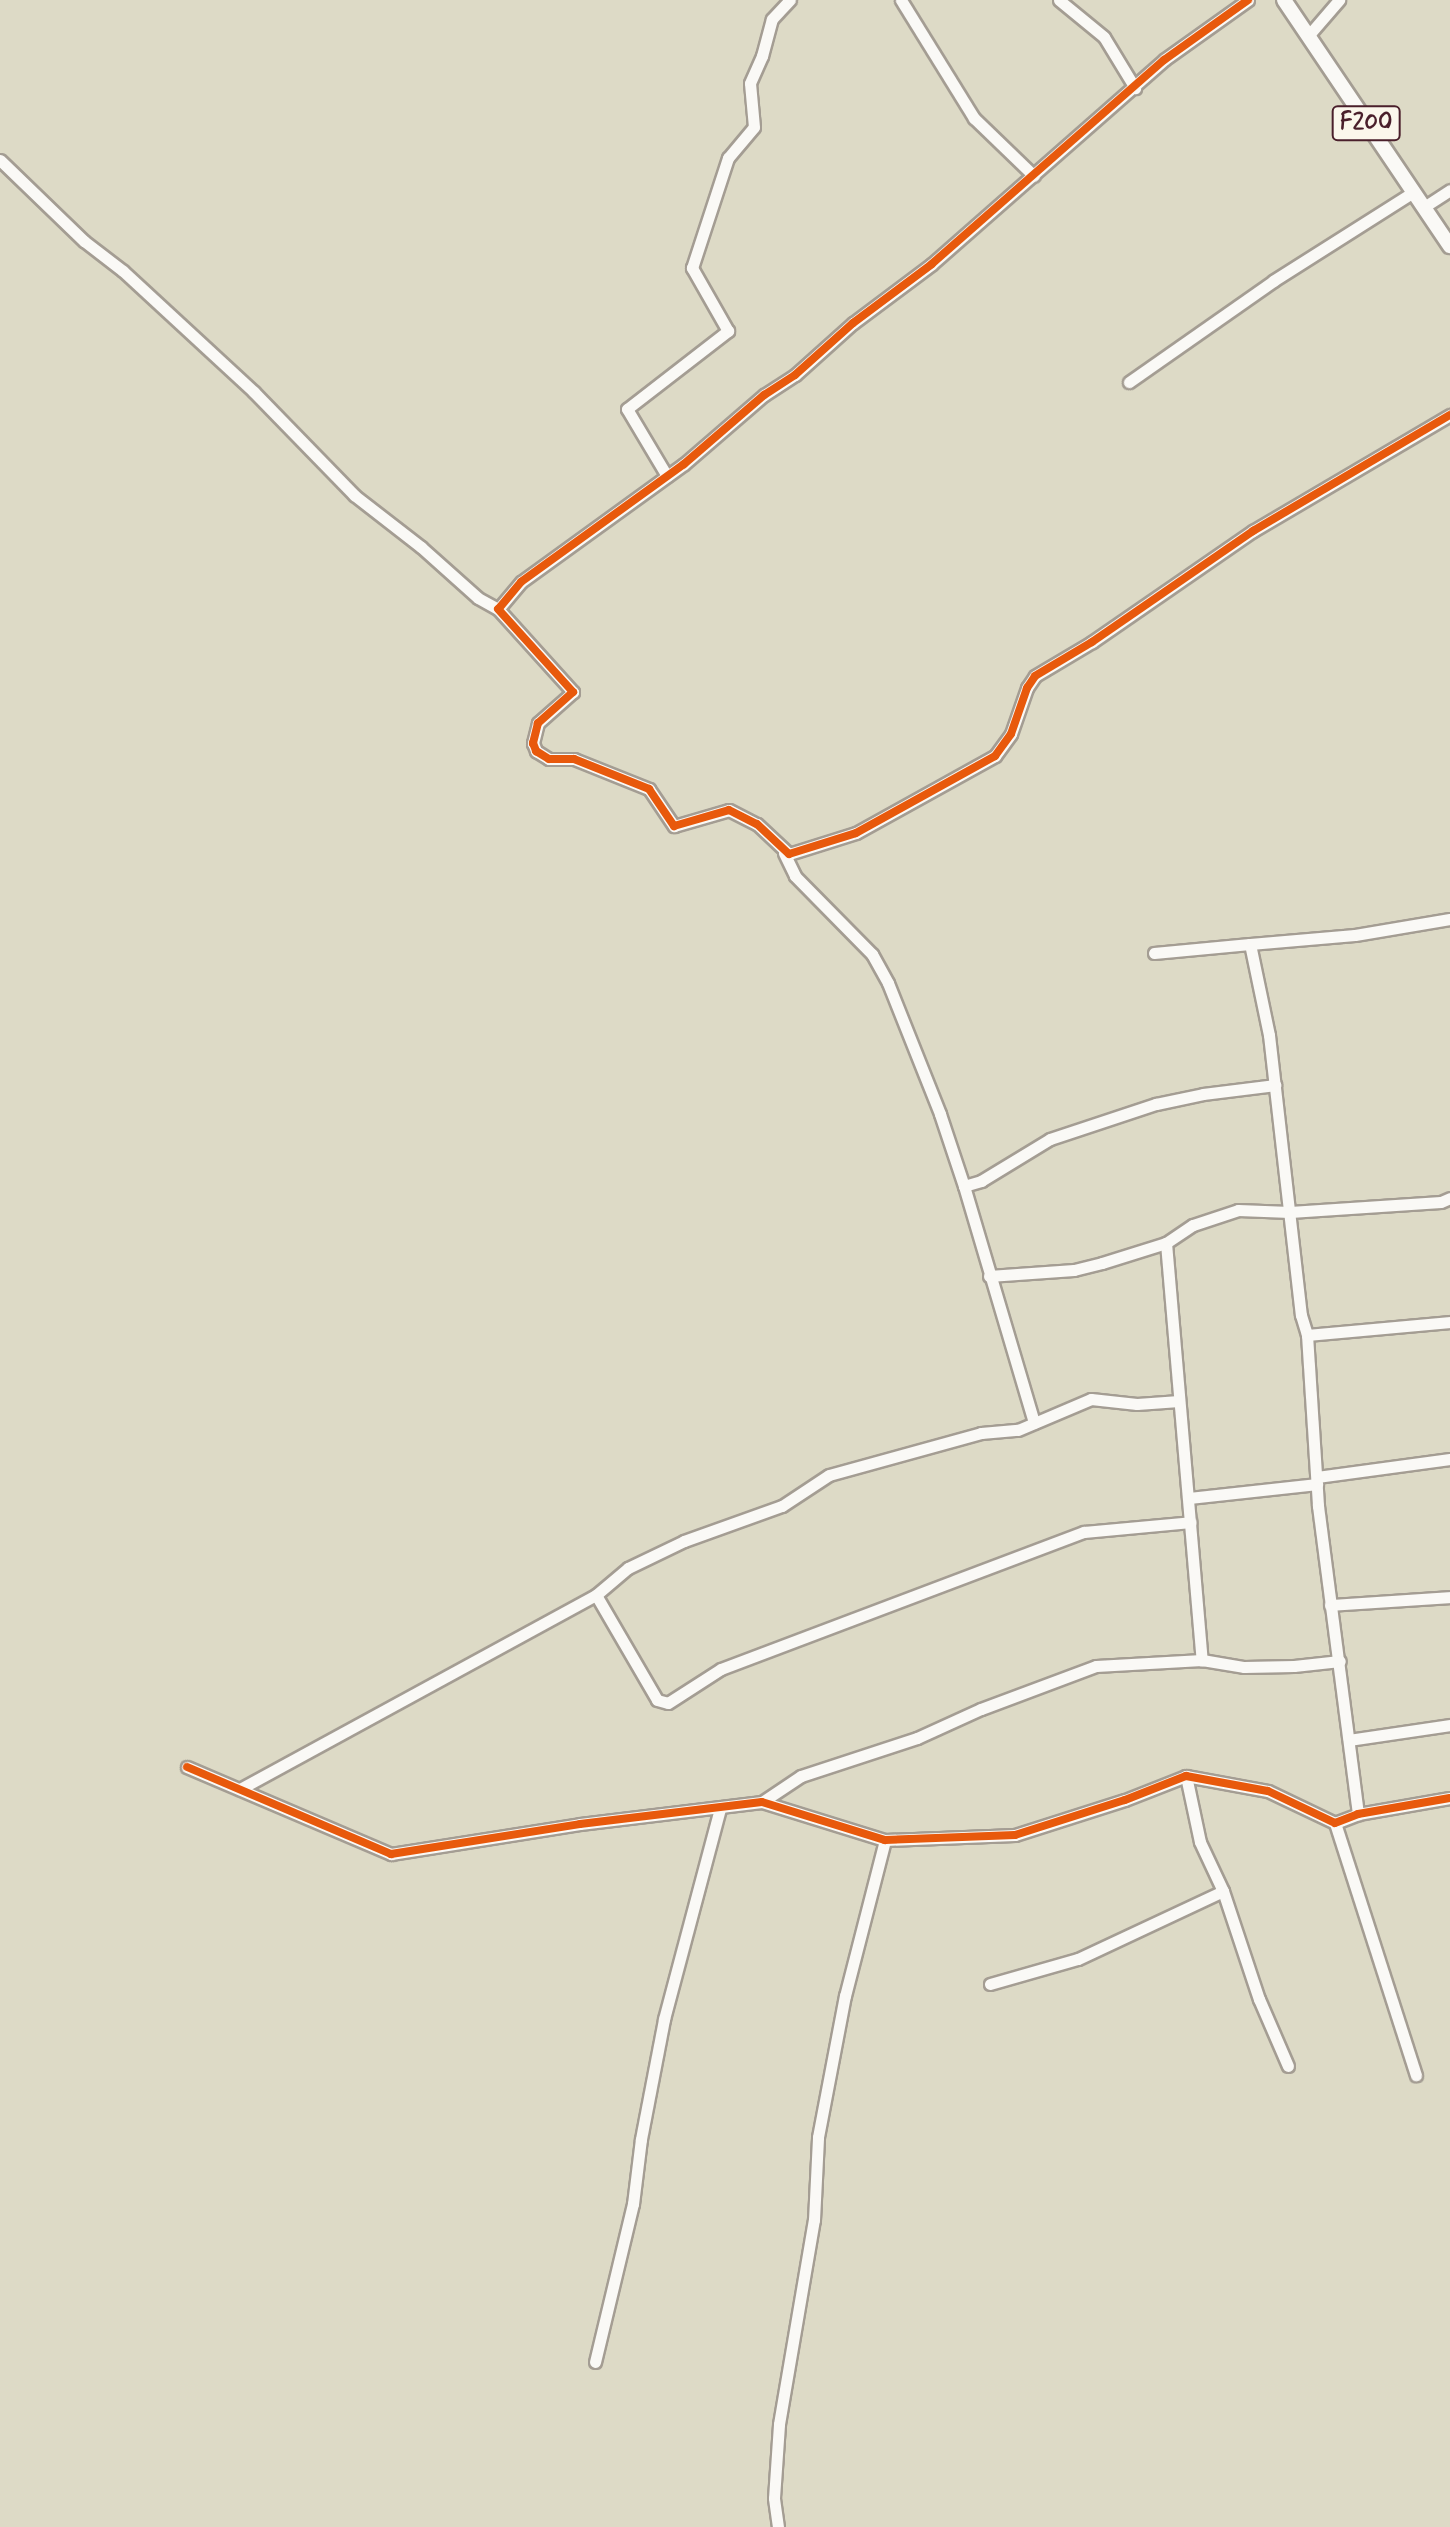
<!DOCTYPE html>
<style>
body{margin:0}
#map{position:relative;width:1450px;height:2527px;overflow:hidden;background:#dddac6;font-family:Mynerve,sans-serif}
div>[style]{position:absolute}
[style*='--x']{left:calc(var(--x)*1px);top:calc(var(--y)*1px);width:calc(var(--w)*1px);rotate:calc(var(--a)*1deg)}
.roads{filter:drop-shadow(2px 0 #a49d93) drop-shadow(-2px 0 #a49d93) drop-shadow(0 2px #a49d93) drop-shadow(0 -2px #a49d93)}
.minor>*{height:11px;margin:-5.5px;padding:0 5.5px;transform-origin:5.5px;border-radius:5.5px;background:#faf9f6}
.major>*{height:14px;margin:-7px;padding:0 7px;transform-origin:7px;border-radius:7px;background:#faf9f6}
.cycleway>*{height:8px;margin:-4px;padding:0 4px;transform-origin:4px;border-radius:4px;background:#e8590c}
span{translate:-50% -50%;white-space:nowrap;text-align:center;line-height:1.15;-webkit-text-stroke:7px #fbf7ec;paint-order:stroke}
.shield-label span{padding:2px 6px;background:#fbf7ec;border:2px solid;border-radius:6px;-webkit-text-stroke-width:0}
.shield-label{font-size:24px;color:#4a1f2b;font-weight:700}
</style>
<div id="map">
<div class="roads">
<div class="minor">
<div style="--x:901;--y:0;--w:139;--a:58.3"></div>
<div style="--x:974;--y:118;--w:83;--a:44"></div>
<div style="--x:1059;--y:0;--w:58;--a:39.4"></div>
<div style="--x:1104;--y:37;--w:60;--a:58.7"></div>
<div style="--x:1248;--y:0;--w:103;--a:144.5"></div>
<div style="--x:1164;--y:60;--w:309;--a:138.7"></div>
<div style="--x:932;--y:264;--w:99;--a:143.2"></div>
<div style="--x:853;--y:323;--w:78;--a:138.1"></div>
<div style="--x:795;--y:375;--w:37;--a:147"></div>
<div style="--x:764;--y:395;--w:106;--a:139.2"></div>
<div style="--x:684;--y:464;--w:201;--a:144.1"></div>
<div style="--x:521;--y:582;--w:35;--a:130"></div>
<div style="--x:498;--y:609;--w:112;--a:47.9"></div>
<div style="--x:573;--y:692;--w:47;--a:138.5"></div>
<div style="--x:538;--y:723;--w:21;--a:104"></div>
<div style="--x:533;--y:743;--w:9;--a:69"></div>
<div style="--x:536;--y:751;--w:15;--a:32"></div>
<div style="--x:549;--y:759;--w:25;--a:0"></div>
<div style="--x:574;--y:759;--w:81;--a:21.8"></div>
<div style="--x:649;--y:789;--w:45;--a:56"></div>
<div style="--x:674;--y:826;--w:57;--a:-16.2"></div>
<div style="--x:729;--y:810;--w:31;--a:27"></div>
<div style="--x:757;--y:824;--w:44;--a:43.2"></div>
<div style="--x:789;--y:854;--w:70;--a:-17.4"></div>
<div style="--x:856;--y:833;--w:159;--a:-29"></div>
<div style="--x:995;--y:756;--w:27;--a:-54"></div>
<div style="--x:1011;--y:734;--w:49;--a:-70.8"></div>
<div style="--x:1027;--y:688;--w:14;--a:-56"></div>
<div style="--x:1035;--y:676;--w:66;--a:-30.8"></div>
<div style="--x:1092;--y:642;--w:196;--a:-34.6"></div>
<div style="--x:1253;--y:531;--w:229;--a:-30.5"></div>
<div style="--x:1308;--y:36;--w:48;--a:-49.3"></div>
<div style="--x:0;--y:160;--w:117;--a:44"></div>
<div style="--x:84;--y:241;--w:49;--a:37.6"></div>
<div style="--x:123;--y:271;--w:178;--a:42.7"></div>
<div style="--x:254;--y:392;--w:144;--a:45.8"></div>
<div style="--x:354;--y:495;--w:85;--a:37.8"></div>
<div style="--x:421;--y:547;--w:76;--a:41.8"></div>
<div style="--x:478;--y:598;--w:23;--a:29"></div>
<div style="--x:1424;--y:207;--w:31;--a:-33"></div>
<div style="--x:1129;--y:382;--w:176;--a:-35"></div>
<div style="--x:1273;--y:281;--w:166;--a:-32.4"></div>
<div style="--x:667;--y:476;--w:78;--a:-120.8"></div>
<div style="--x:627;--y:409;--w:128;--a:-37.7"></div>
<div style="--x:728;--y:331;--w:73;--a:-119.7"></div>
<div style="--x:692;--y:268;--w:116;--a:-71.9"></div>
<div style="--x:728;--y:158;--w:40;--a:-50"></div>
<div style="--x:754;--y:127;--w:44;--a:-95.2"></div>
<div style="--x:750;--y:83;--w:30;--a:-66"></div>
<div style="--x:762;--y:56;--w:38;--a:-75"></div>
<div style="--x:772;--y:19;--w:26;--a:-47"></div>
<div style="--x:784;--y:853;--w:25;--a:64"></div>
<div style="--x:795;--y:876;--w:110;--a:45.4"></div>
<div style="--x:872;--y:954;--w:33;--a:61"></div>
<div style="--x:888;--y:983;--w:141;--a:68.3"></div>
<div style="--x:940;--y:1114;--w:76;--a:71.6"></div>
<div style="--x:964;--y:1186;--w:247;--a:73.5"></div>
<div style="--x:1250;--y:944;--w:105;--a:-4.9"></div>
<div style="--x:1355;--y:935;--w:96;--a:-9.6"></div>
<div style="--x:1154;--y:953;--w:96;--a:-5.4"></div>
<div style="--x:1250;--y:944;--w:93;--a:78.2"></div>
<div style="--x:1269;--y:1035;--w:282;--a:83.5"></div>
<div style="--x:1301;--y:1315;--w:21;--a:73"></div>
<div style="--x:1307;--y:1335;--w:171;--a:86.3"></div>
<div style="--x:1318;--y:1506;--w:311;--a:82.6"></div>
<div style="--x:964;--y:1186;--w:18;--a:-16"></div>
<div style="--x:981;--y:1181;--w:81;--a:-31.3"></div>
<div style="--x:1050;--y:1139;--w:112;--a:-18.3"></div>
<div style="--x:1156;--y:1104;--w:48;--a:-12"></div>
<div style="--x:1203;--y:1094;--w:73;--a:-7.1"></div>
<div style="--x:1166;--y:1243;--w:419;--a:85.1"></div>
<div style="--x:989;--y:1276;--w:85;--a:-4"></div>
<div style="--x:1074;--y:1270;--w:29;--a:-14"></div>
<div style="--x:1102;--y:1263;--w:67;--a:-17.4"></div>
<div style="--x:1166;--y:1243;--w:32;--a:-34"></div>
<div style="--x:1193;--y:1225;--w:47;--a:-18.4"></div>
<div style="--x:1238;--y:1210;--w:52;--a:2.2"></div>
<div style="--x:1290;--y:1212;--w:151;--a:-3.8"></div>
<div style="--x:1441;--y:1202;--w:10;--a:-24"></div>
<div style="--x:1307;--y:1335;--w:144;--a:-5.2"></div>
<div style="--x:1317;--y:1477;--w:134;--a:-7.7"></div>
<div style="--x:1189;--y:1498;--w:129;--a:-6.2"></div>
<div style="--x:596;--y:1595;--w:121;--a:59.8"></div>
<div style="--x:657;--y:1700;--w:11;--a:15"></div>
<div style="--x:668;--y:1703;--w:63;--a:-32.7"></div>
<div style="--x:721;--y:1669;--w:388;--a:-20.7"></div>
<div style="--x:1084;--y:1532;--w:107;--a:-5.3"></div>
<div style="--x:1330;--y:1605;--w:120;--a:-3.8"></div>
<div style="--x:1349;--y:1740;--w:102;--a:-8.4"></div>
<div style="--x:187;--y:1767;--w:222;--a:23.1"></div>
<div style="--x:391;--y:1854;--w:191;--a:-9"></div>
<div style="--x:580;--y:1824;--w:183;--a:-6.9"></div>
<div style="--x:762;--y:1802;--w:129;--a:17.2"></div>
<div style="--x:885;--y:1840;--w:130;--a:-2.2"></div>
<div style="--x:1015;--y:1835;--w:115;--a:-17.7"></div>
<div style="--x:1125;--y:1800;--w:66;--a:-21.5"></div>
<div style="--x:1186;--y:1776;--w:83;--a:10.4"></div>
<div style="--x:1268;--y:1791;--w:74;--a:25.5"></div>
<div style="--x:1335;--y:1823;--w:25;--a:-21"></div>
<div style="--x:1358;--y:1814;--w:93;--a:-9.9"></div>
<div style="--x:1186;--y:1776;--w:67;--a:78"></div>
<div style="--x:1200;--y:1842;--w:54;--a:64.9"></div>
<div style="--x:1223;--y:1891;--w:114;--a:71.6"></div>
<div style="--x:1259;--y:1999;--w:73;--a:66.6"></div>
<div style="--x:240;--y:1789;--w:405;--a:-28.6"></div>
<div style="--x:596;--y:1595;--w:42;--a:-40.2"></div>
<div style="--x:628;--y:1568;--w:62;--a:-25.7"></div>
<div style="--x:684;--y:1541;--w:104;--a:-19.7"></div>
<div style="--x:782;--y:1506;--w:56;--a:-33.4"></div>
<div style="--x:829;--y:1475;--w:158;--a:-15.4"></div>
<div style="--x:981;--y:1433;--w:37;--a:-5"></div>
<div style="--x:1018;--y:1430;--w:79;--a:-23"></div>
<div style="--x:1091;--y:1399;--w:46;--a:6.2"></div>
<div style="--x:1137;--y:1404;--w:42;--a:-4.1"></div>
<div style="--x:762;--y:1802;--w:47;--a:-33.7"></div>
<div style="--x:801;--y:1776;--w:122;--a:-18.1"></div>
<div style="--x:917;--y:1738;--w:70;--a:-24.4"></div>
<div style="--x:981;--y:1709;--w:123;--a:-20.5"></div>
<div style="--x:1096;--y:1666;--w:106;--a:-3.2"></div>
<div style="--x:1202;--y:1660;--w:43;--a:9.5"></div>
<div style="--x:1244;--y:1667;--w:50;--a:-1.1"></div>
<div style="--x:1294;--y:1666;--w:46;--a:-6.2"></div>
<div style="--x:1335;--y:1823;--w:265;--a:72.2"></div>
<div style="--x:990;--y:1984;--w:91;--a:-15.9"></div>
<div style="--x:1078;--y:1959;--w:160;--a:-25.1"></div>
<div style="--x:595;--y:2362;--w:163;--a:-76.5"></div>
<div style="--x:633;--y:2204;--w:65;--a:-83"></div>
<div style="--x:641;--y:2139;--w:122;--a:-79.1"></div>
<div style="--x:664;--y:2019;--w:217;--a:-75.1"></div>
<div style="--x:778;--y:2527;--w:29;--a:-98"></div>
<div style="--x:774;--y:2498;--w:74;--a:-86.1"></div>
<div style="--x:779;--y:2424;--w:207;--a:-80.3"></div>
<div style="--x:814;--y:2220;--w:83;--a:-87.2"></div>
<div style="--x:818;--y:2137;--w:144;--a:-79.2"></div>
<div style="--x:845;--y:1996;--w:161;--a:-75.6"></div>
</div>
<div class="major">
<div style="--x:1284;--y:0;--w:297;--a:56"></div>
</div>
</div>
<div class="cycleway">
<div style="--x:1248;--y:0;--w:103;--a:144.5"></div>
<div style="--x:1164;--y:60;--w:309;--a:138.7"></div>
<div style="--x:932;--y:264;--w:99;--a:143.2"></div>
<div style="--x:853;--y:323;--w:78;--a:138.1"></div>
<div style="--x:795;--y:375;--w:37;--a:147"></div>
<div style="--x:764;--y:395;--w:106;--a:139.2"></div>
<div style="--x:684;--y:464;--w:201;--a:144.1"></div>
<div style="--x:521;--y:582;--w:35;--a:130"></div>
<div style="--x:498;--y:609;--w:112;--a:47.9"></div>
<div style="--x:573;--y:692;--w:47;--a:138.5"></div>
<div style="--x:538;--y:723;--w:21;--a:104"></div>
<div style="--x:533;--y:743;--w:9;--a:69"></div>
<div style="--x:536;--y:751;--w:15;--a:32"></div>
<div style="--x:549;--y:759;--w:25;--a:0"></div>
<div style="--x:574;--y:759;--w:81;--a:21.8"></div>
<div style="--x:649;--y:789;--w:45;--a:56"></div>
<div style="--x:674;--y:826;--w:57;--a:-16.2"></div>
<div style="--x:729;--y:810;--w:31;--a:27"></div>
<div style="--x:757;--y:824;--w:44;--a:43.2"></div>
<div style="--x:789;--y:854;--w:70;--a:-17.4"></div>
<div style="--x:856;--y:833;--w:159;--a:-29"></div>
<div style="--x:995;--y:756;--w:27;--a:-54"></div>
<div style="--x:1011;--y:734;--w:49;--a:-70.8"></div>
<div style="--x:1027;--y:688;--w:14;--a:-56"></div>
<div style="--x:1035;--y:676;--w:66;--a:-30.8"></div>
<div style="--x:1092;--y:642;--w:196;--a:-34.6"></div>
<div style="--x:1253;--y:531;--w:229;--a:-30.5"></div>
<div style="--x:187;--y:1767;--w:222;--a:23.1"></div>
<div style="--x:391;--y:1854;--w:191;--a:-9"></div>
<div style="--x:580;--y:1824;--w:183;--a:-6.9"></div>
<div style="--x:762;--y:1802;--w:129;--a:17.2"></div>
<div style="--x:885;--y:1840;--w:130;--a:-2.2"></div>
<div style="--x:1015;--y:1835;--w:115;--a:-17.7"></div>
<div style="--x:1125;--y:1800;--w:66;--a:-21.5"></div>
<div style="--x:1186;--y:1776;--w:83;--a:10.4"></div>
<div style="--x:1268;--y:1791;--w:74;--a:25.5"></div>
<div style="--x:1335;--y:1823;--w:25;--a:-21"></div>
<div style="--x:1358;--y:1814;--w:93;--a:-9.9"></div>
</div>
<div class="shield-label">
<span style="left:1366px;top:123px">F200</span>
</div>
</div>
